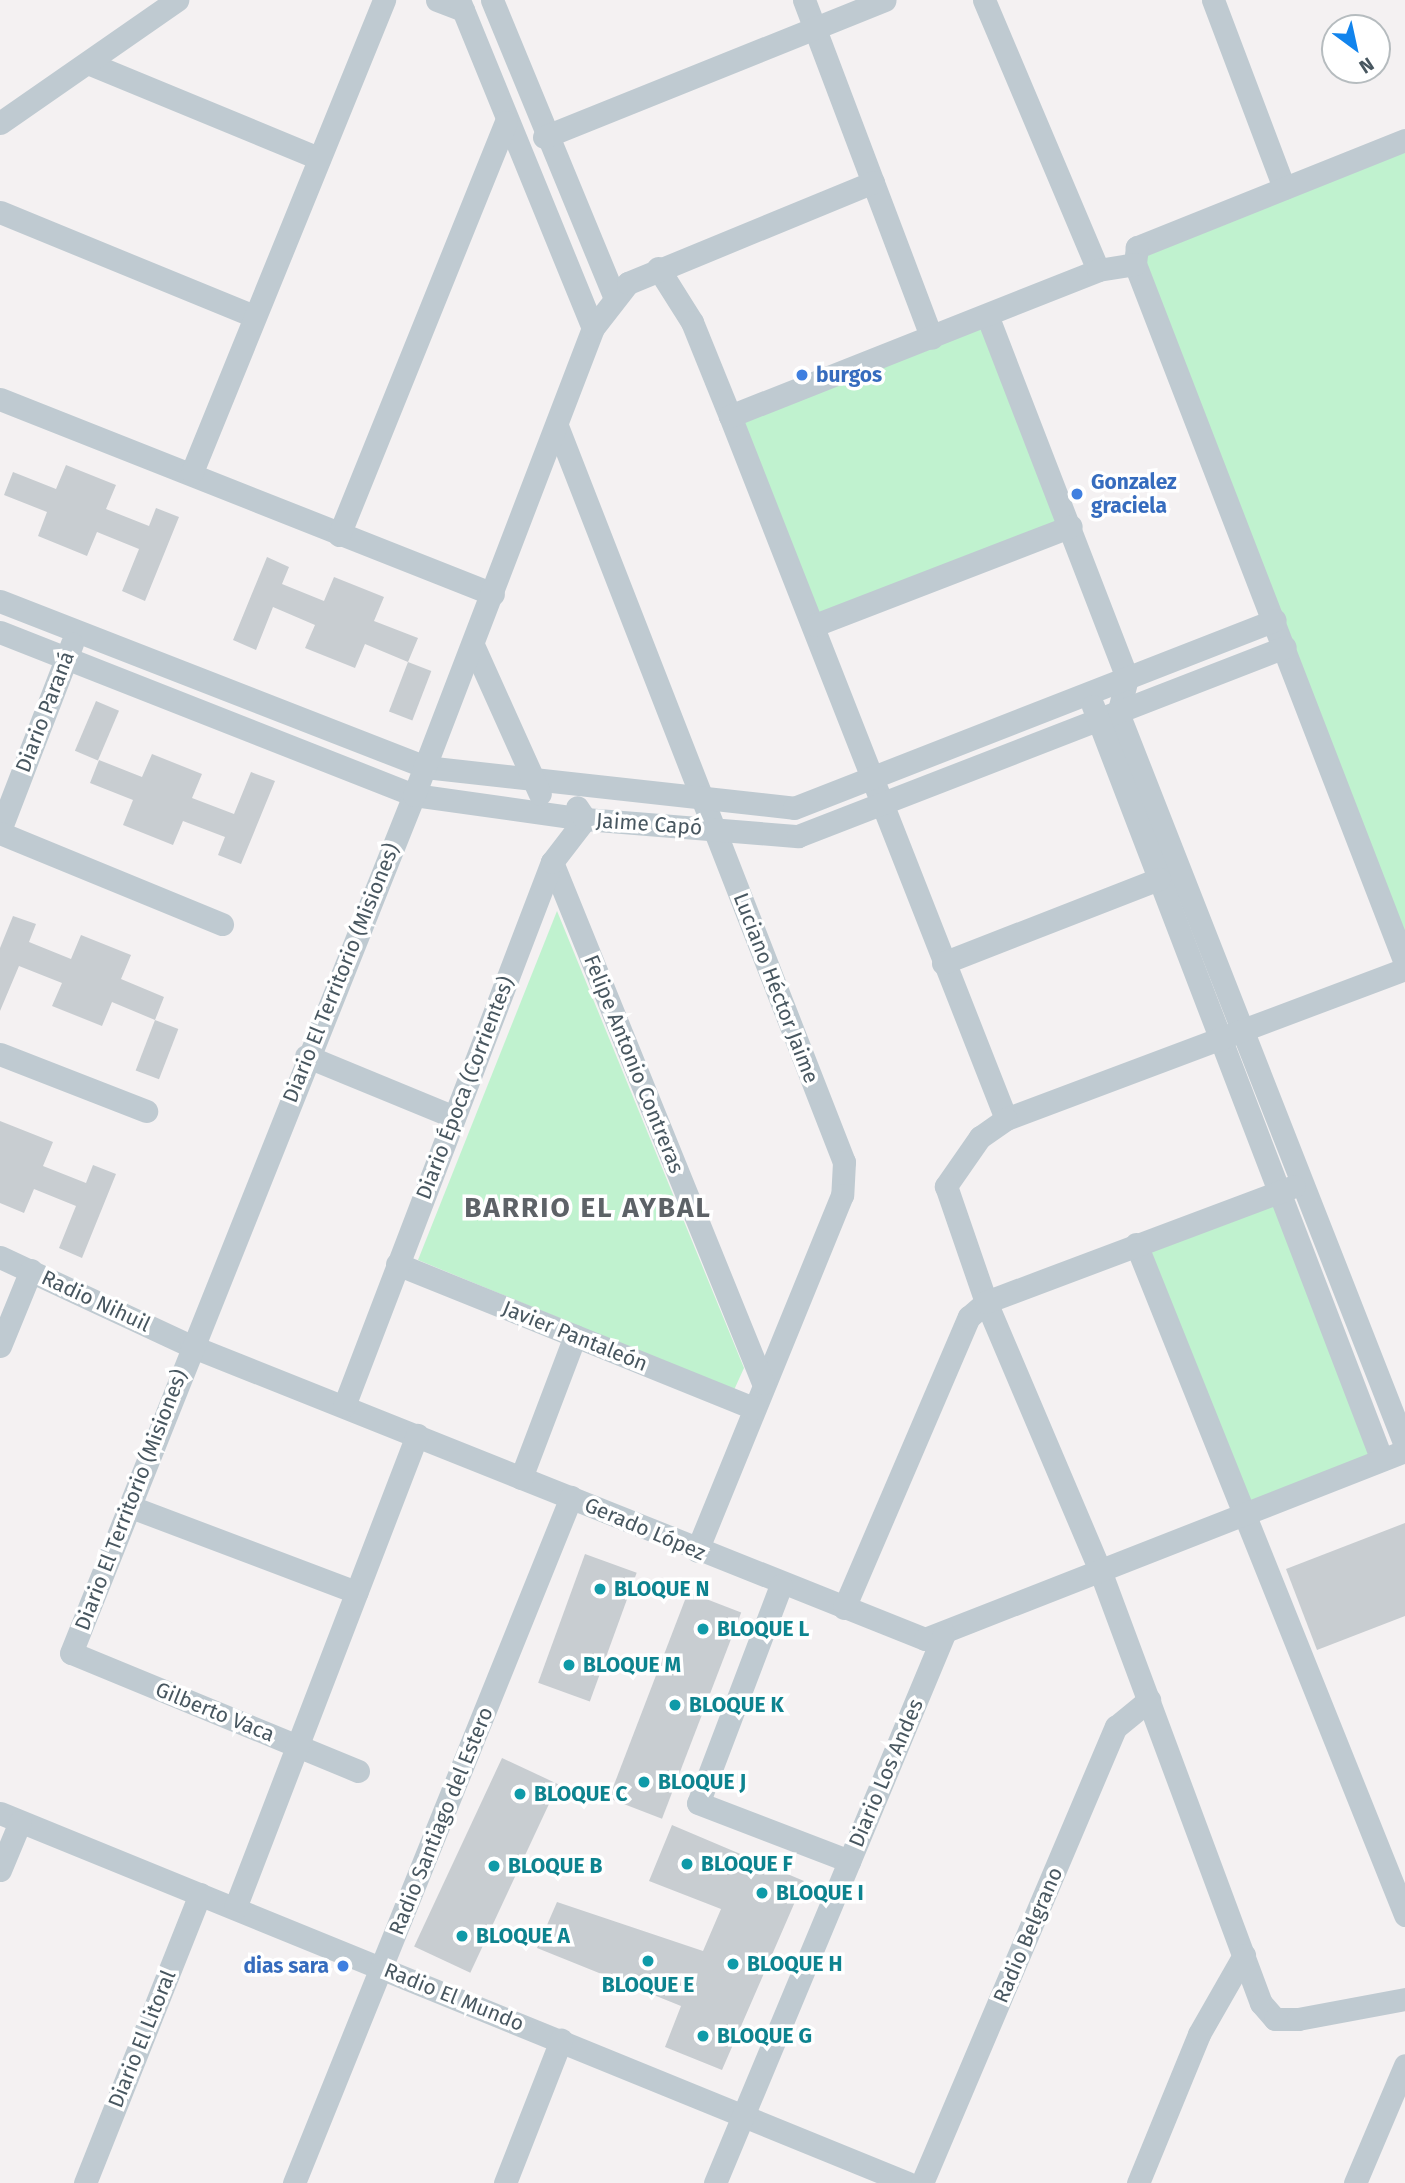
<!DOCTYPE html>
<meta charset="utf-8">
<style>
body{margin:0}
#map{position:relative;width:1405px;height:2183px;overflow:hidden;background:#f4f1f2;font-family:"Fira Sans",sans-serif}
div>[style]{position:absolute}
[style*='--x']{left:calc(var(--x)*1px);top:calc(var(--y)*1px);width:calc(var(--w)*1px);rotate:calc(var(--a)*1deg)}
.green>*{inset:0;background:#c0f2cf;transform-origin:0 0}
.building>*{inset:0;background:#c8cdd1;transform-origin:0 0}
.street>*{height:23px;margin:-11.5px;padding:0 11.5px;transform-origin:11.5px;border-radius:11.5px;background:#bfcad1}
.dots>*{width:19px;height:19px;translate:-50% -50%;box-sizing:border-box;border:4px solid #fff;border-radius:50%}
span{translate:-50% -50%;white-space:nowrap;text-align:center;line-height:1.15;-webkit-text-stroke:7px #fff;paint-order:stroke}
.shop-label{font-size:21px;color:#366cbe;font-weight:700}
.left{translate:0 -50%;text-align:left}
.right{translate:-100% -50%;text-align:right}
.street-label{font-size:21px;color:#485760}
.culture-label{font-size:21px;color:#0d838f;font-weight:700}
.district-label{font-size:28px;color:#5d6267;font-weight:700;letter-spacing:2px}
.north{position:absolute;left:1321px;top:14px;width:70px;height:70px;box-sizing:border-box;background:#fff;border:2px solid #b6bcbf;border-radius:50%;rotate:147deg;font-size:19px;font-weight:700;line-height:28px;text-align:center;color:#485760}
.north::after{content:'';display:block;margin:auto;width:24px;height:32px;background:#1284ed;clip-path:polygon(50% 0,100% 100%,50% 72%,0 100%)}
</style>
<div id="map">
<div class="green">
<div style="clip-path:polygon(1405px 140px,1405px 954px,1138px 247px)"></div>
<div style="left:987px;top:315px;width:227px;height:275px;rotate:69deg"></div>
<div style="clip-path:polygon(557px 911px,744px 1368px,734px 1390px,418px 1260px)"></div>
<div style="left:1279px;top:1192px;width:287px;height:152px;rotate:69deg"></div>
</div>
<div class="building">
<div style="clip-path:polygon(66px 465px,116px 485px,106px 509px,149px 526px,156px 508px,179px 517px,145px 601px,122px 591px,139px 549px,97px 532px,87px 556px,38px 536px,47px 512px,4px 495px,13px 472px,56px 489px)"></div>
<div style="clip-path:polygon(267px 557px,289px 567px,282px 584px,324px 601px,334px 577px,384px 597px,374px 621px,418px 638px,408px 662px,365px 644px,355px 668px,305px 648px,315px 625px,273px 607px,256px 650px,233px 640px)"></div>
<div style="left:408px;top:662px;width:25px;height:53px;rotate:21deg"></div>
<div style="left:96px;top:701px;width:25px;height:54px;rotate:23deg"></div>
<div style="clip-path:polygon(152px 754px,202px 774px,192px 798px,234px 814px,251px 772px,275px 781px,241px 864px,218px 855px,225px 837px,183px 821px,173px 845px,123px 825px,133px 800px,90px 783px,99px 760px,142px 777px)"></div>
<div style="clip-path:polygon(13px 916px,36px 924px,29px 942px,71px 959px,81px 935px,131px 955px,121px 979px,164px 997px,155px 1020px,112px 1002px,102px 1026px,52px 1006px,62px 983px,19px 966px,0 1011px,0 948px)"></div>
<div style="left:155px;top:1020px;width:25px;height:54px;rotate:21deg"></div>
<div style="clip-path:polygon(0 1121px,53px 1142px,43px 1166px,86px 1183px,93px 1165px,116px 1174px,82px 1258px,59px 1248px,76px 1206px,34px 1189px,24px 1213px,0 1203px)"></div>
<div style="clip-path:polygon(1405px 1523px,1405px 1616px,1317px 1650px,1286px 1569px)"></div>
<div style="left:585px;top:1554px;width:55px;height:137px;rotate:20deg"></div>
<div style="left:688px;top:1592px;width:57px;height:221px;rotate:21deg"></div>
<div style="left:502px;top:1758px;width:62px;height:208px;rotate:25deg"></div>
<div style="clip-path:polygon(672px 1825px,804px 1881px,722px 2070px,665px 2047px,681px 2006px,537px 1948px,557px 1902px,703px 1951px,721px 1909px,649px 1881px)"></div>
</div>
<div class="street">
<div style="--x:437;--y:0;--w:28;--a:21"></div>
<div style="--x:459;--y:0;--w:354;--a:67.8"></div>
<div style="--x:492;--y:0;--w:320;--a:67.6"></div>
<div style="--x:804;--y:0;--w:361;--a:69.3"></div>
<div style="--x:984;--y:0;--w:293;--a:67.1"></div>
<div style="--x:1213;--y:0;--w:201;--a:69.3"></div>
<div style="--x:88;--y:63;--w:250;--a:22.4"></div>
<div style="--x:0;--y:123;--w:216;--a:-34.8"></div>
<div style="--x:544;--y:137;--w:367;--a:-21.9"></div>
<div style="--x:1405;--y:140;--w:289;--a:158.2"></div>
<div style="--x:1137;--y:247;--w:17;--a:97"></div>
<div style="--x:1135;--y:264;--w:749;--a:68.88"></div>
<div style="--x:0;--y:212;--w:274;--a:22.3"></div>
<div style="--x:658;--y:268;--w:64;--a:57.8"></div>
<div style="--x:692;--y:322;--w:101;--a:68"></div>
<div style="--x:730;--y:416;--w:755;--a:68.56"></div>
<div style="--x:987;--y:315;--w:389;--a:68.9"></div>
<div style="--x:1127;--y:678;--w:36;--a:104"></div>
<div style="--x:1118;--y:713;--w:786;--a:68.59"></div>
<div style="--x:0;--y:399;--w:530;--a:21.58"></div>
<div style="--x:730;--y:416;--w:396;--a:-21.6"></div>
<div style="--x:1098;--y:270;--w:37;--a:-9"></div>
<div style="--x:557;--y:426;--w:790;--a:68.7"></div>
<div style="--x:844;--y:1162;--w:33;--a:93"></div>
<div style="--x:842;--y:1195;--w:384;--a:112.2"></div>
<div style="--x:192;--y:472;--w:510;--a:-67.86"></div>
<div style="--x:339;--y:535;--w:445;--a:-68"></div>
<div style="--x:0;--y:601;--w:456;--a:21.3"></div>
<div style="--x:425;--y:767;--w:371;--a:6.3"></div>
<div style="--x:794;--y:808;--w:516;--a:-21.35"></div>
<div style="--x:815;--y:625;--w:274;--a:-21.1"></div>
<div style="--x:0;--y:632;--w:445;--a:21.5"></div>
<div style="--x:414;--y:795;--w:173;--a:8"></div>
<div style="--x:585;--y:819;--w:214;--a:4.6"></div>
<div style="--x:798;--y:836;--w:522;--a:-21.21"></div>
<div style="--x:473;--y:645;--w:163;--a:65.8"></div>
<div style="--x:1093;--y:706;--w:807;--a:69.03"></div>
<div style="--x:0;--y:830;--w:200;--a:-68.9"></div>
<div style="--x:0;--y:833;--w:240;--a:22.3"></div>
<div style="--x:552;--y:862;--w:562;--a:67.95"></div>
<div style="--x:943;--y:963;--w:232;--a:-21.3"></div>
<div style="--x:1405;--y:969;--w:426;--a:159.4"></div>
<div style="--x:1006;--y:1119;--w:32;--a:145"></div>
<div style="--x:980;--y:1137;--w:60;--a:124.8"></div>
<div style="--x:946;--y:1186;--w:123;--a:71"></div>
<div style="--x:986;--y:1302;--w:294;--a:67"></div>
<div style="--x:1101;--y:1573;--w:459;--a:69.6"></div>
<div style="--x:1261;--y:2003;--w:21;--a:49"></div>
<div style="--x:1275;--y:2019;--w:23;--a:0"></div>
<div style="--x:1298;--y:2019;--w:109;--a:-10.6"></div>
<div style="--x:0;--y:1054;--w:157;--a:21.3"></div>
<div style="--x:306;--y:1056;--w:160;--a:22.4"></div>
<div style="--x:1136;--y:1244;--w:723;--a:68.15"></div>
<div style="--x:0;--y:1257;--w:211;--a:25"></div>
<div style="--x:191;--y:1346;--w:790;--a:21.76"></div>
<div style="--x:925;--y:1639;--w:516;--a:-21.39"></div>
<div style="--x:397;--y:1264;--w:384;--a:22"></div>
<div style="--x:0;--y:1346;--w:82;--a:-67.8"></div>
<div style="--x:344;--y:1406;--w:582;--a:-69.08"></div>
<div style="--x:552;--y:862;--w:54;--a:-52.5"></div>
<div style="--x:585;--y:819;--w:14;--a:-124"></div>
<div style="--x:521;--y:1478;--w:152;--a:-69.2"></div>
<div style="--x:131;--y:1507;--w:241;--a:20.7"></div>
<div style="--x:781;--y:1585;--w:233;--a:110.8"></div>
<div style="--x:698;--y:1803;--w:162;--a:21"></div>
<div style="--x:844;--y:1608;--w:317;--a:-66.8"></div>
<div style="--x:969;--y:1317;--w:23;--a:-41"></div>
<div style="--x:986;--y:1302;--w:329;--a:-20.6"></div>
<div style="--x:358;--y:1771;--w:310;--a:-157.6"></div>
<div style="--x:71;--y:1653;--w:924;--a:-68.21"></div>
<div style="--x:414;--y:795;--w:500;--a:-69.03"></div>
<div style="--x:593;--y:328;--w:57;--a:-52.1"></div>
<div style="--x:628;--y:283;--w:265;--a:-22.4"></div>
<div style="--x:0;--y:1813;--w:980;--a:22.17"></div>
<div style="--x:0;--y:1870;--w:52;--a:-67.4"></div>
<div style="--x:235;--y:1908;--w:507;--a:-68.95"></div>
<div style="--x:85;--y:2183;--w:311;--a:-68.3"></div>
<div style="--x:294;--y:2183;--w:740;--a:-68.01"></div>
<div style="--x:505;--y:2183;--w:154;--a:-68.6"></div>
<div style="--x:715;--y:2183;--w:595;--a:-67.36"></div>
<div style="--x:922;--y:2183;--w:496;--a:-67"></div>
<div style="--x:1116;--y:1727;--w:43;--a:-39.3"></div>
<div style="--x:1138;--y:2183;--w:161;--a:-67.7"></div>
<div style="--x:1199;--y:2034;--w:91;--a:-60.3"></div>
<div style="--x:1355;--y:2183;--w:128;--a:-67"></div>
</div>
<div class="dots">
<div style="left:802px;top:375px;background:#3f7fe0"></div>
<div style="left:1077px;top:494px;background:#3f7fe0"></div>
<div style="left:600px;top:1589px;background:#0f9aa8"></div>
<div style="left:703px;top:1629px;background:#0f9aa8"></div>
<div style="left:569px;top:1665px;background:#0f9aa8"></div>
<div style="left:675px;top:1705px;background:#0f9aa8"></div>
<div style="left:644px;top:1782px;background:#0f9aa8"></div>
<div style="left:520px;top:1794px;background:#0f9aa8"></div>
<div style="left:687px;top:1864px;background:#0f9aa8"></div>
<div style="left:494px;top:1866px;background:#0f9aa8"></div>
<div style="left:762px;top:1893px;background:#0f9aa8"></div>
<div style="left:462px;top:1936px;background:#0f9aa8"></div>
<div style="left:648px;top:1961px;background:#0f9aa8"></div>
<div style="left:733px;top:1964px;background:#0f9aa8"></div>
<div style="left:343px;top:1966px;background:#3f7fe0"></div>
<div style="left:703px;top:2036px;background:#0f9aa8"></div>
</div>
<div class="shop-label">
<span class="left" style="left:816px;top:375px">burgos</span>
<span class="left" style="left:1091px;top:494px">Gonzalez<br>graciela</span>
<span class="right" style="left:329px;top:1966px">dias sara</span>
</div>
<div class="street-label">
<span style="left:45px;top:712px;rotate:-69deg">Diario Paraná</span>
<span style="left:649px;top:824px;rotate:4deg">Jaime Capó</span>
<span style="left:341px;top:973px;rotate:-68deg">Diario El Territorio (Misiones)</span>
<span style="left:776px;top:988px;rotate:69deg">Luciano Héctor Jaime</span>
<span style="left:634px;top:1064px;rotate:68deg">Felipe Antonio Contreras</span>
<span style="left:465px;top:1088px;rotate:-69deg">Diario Época (Corrientes)</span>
<span style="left:96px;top:1301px;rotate:25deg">Radio Nihuil</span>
<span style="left:575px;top:1336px;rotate:22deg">Javier Pantaleón</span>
<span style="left:131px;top:1500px;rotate:-69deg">Diario El Territorio (Misiones)</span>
<span style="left:645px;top:1529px;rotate:23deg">Gerado López</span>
<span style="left:215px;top:1712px;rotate:22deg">Gilberto Vaca</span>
<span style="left:886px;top:1773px;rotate:-67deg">Diario Los Andes</span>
<span style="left:441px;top:1821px;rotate:-68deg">Radio Santiago del Estero</span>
<span style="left:1028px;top:1935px;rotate:-67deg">Radio Belgrano</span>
<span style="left:454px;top:1997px;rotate:22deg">Radio El Mundo</span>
<span style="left:142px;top:2039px;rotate:-68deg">Diario El Litoral</span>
</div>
<div class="culture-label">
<span class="left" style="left:614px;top:1589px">BLOQUE N</span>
<span class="left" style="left:717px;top:1629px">BLOQUE L</span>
<span class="left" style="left:583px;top:1665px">BLOQUE M</span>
<span class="left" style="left:689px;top:1705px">BLOQUE K</span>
<span class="left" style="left:658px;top:1782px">BLOQUE J</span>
<span class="left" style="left:534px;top:1794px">BLOQUE C</span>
<span class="left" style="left:701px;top:1864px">BLOQUE F</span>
<span class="left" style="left:508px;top:1866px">BLOQUE B</span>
<span class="left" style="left:776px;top:1893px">BLOQUE I</span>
<span class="left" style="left:476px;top:1936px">BLOQUE A</span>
<span class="left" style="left:747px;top:1964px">BLOQUE H</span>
<span style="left:648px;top:1985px">BLOQUE E</span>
<span class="left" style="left:717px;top:2036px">BLOQUE G</span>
</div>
<div class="district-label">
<span style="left:588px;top:1208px">BARRIO EL AYBAL</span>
</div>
<div class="north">N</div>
</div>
